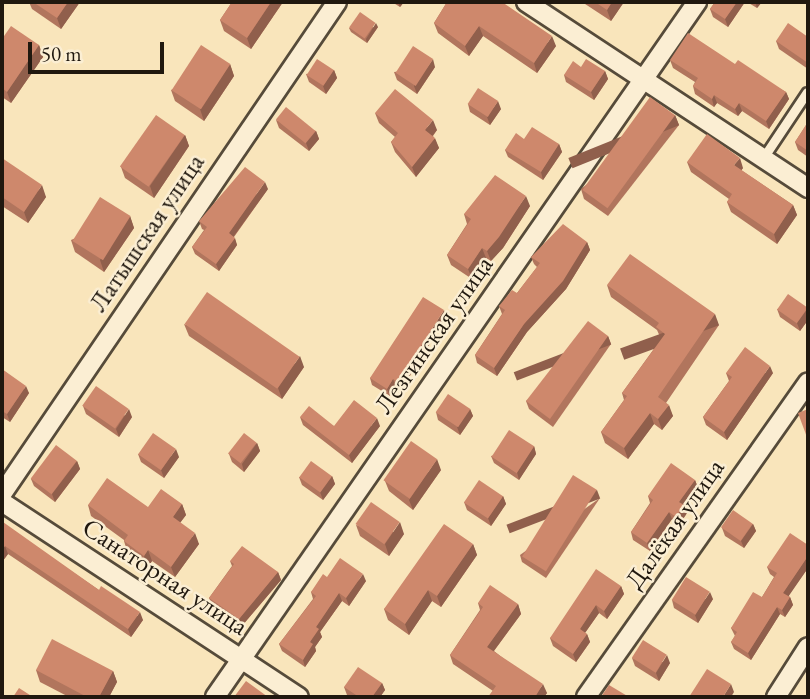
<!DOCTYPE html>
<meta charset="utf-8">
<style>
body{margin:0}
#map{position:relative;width:810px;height:699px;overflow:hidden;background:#f9e5bb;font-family:"EB Garamond",serif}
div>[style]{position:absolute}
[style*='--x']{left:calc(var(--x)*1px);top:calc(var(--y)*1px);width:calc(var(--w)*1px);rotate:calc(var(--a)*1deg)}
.roads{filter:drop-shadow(2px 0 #564b3a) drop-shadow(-2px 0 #564b3a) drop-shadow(0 2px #564b3a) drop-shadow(0 -2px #564b3a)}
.service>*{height:9px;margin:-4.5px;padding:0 4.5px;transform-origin:4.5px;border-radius:4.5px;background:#fbeed3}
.minor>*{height:18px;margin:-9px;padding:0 9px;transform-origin:9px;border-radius:9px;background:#fbeed3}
.wall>*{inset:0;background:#b1755d}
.shaded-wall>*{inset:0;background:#905f4c;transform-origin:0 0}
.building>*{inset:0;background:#ce886c;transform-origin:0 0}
span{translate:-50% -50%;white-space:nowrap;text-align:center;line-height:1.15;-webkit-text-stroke:5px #fbeed3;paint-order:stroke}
.street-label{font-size:26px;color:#20180f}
.frame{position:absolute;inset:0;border:4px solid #20180f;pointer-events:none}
.scale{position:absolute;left:28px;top:42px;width:136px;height:32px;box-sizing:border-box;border:4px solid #20180f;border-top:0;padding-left:9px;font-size:21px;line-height:24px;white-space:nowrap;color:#20180f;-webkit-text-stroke:5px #fbeed3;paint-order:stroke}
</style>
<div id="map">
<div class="roads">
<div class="service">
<div style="--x:763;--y:158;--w:79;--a:-56.3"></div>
</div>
<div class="minor">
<div style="--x:526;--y:2;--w:338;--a:33.4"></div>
<div style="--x:2;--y:494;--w:595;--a:-55.75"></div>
<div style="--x:2;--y:502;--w:355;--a:33.3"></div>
<div style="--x:215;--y:697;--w:846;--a:-55.26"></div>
<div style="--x:586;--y:697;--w:385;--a:-54.8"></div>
<div style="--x:776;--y:697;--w:59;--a:-57.4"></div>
</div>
</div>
<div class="wall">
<div style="clip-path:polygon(29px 2px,80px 2px,61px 29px,32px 9px)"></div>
<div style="clip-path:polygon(232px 2px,283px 2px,251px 49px,224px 31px,220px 20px)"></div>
<div style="clip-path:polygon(392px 2px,404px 2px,400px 7px)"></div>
<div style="clip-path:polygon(447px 2px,556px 46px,537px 73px,483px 36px,469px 56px,438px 33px,434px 23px)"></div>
<div style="clip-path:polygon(582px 2px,624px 2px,611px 21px)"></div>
<div style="clip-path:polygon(715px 2px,745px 2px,728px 27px,713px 17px,710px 9px)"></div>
<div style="clip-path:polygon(747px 2px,762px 2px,757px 8px)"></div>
<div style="clip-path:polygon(378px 27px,367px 43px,351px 32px,349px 28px)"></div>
<div style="clip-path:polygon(808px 37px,808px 69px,779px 49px,776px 41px)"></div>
<div style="clip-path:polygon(2px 39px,39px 45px,43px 57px,11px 103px,2px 97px)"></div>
<div style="clip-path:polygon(670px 60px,735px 64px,786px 92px,789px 99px,769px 129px,742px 111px,738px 116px,717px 103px,714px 107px,695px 94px,693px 86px,695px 82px,673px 68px)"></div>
<div style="clip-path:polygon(230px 64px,234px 76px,204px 121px,175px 101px,171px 90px)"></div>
<div style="clip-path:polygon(435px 67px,417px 94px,397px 80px,394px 72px)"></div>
<div style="clip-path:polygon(581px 67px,605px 71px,608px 79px,594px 100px,566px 82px,564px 75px)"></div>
<div style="clip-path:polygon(334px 70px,337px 78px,326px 94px,309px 82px,306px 74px)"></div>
<div style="clip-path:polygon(468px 104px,501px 109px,490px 125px,470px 112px)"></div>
<div style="clip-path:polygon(375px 113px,437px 130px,433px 136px,439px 148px,416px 177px,395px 152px,391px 142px,395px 137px,379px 123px)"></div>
<div style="clip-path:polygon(675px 115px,679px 125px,608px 216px,584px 199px,581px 189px)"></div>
<div style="clip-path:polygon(276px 120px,316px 131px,319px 139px,309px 151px,279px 128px)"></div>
<div style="clip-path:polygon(808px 122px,808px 157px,798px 150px,795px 142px)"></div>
<div style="clip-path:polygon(185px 135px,189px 146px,154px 198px,125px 178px,121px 167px)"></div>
<div style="clip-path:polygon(524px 139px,559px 144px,562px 152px,543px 180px,508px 157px,505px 150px)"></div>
<div style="clip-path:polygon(2px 158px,46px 197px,28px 223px,2px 206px)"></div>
<div style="clip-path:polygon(687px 162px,743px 168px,741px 170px,793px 205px,797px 215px,777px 244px,731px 212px,727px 202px,729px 199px,691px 172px)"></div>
<div style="clip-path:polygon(268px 189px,234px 237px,237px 245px,219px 271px,195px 254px,192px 247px,204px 230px,202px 229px,199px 221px)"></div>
<div style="clip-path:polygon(530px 206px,503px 248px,491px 261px,486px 258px,472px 279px,451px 265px,447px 255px,467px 224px,464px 214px)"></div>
<div style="clip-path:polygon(130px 216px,134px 228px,104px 272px,75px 252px,71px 240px)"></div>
<div style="clip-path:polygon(587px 242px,590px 250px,566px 289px,527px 332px,497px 376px,477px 363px,475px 355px,502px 314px,499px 306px,517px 293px,537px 267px,534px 264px,531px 257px)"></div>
<div style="clip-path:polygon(607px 285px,719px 325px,666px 403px,673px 416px,662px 430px,654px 424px,628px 459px,605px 443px,601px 432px,624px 400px,622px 393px,661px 339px,657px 330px,611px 297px)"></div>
<div style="clip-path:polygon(808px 308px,808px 320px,800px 331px,780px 317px,777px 309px)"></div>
<div style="clip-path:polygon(446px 318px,401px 390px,396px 387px,390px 396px,372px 385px,370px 378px)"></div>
<div style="clip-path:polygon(184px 324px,304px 367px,282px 399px,189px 336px)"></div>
<div style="clip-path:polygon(608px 336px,611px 344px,553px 427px,529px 409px,526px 401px)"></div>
<div style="clip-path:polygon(2px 369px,29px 393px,10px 422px,2px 417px)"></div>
<div style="clip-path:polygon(726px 373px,773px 373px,727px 440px,706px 425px,703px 417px,729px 381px)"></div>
<div style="clip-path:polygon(83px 406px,132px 417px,119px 437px,86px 414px)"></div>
<div style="clip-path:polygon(470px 409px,473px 416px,460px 435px,438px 420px,436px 412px)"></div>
<div style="clip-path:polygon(300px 417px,334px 426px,380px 426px,352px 463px,303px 425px)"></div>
<div style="clip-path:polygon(257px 443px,260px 451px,244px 472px,232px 462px,229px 454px)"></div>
<div style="clip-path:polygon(534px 446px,536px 454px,519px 480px,494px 463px,491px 456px)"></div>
<div style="clip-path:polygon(138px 454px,179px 457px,164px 478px,141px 462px)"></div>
<div style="clip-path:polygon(77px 461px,80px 469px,55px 502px,34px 486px,31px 479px)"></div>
<div style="clip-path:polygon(441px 470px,413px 510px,389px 491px,385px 481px)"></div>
<div style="clip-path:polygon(332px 476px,335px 484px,323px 500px,302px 485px,299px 477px)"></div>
<div style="clip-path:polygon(695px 480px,698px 488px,685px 506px,687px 513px,679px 525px,672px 519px,650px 551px,633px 540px,631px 532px,650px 503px,648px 496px)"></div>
<div style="clip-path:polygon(503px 496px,506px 504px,491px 526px,467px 510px,464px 502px)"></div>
<div style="clip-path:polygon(600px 498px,546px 578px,522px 562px,520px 555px)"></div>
<div style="clip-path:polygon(182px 504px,186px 515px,180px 523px,199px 544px,175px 577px,152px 561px,148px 567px,127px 551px,124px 541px,124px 540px,91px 516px,88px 505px,148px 507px)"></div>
<div style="clip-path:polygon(2px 524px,143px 620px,131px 637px,8px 554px,2px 562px)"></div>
<div style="clip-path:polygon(753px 524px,756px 531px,744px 548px,725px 536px,722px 528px)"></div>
<div style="clip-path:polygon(356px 525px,404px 534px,389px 556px,360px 536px)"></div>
<div style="clip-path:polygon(473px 544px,477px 555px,441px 607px,432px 601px,409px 635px,388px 620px,384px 609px)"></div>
<div style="clip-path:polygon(808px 545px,808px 568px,788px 596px,790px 597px,793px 605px,785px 617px,780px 614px,751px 660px,734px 649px,731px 642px,735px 636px,731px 628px,762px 597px,774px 577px,770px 574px,767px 567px)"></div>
<div style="clip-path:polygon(230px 561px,278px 572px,281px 580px,241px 627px,212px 605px,209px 598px,232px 566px)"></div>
<div style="clip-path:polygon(327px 577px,366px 581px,349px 606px,342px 601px,320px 632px,322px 637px,315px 647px,316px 651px,305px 667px,282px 651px,279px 644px,313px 599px,311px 592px)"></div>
<div style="clip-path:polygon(621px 586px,624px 594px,607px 619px,599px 613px,585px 633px,587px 634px,590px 642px,576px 662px,553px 646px,550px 638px)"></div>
<div style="clip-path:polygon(713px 599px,698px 623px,674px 608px,672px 600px)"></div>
<div style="clip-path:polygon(478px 603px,518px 604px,521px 614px,494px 651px,547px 693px,544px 697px,488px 697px,493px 691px,453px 664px,450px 655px,480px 610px)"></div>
<div style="clip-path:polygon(632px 658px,670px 663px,659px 681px,635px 666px)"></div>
<div style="clip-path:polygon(36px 670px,113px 671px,117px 682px,109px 697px,69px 697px,40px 682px)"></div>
<div style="clip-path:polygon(382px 683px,385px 690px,380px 697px,351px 697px,347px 695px,344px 687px)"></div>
</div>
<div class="shaded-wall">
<div style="clip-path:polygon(68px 2px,80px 2px,61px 29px,57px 18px)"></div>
<div style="clip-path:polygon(271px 2px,283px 2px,251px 49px,247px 38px)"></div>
<div style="clip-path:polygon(398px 2px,404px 2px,400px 7px)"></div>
<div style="clip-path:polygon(612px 2px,624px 2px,611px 21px,607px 10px)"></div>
<div style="clip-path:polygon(737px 2px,745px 2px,728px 27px,725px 19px)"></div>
<div style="clip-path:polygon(755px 2px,762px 2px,757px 8px)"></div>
<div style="clip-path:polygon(376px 23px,378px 27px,367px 43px,366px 39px)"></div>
<div style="clip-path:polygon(479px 26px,483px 36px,469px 56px,465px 46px)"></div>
<div style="clip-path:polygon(552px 36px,556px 46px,537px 73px,534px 63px)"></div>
<div style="clip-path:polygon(39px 45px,43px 57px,11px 103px,7px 92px)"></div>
<div style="clip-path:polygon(433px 59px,435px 67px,417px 94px,414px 86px)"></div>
<div style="clip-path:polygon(230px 64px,234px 76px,204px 121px,200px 109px)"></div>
<div style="clip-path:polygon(334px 70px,337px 78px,326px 94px,323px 86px)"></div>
<div style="clip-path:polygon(605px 71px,608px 79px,594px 100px,591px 92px)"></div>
<div style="clip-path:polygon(786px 92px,789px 99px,769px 129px,766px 121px)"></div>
<div style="clip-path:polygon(714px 95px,717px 103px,714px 107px,712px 99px)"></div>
<div style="clip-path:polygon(498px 101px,501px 109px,490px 125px,487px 117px)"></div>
<div style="clip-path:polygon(739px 103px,742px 111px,738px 116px,735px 109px)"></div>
<div style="left:675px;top:115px;width:11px;height:115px;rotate:68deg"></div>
<div style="clip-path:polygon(433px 120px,437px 130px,429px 140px,425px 130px)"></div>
<div style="clip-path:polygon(316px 131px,319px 139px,309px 151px,306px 143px)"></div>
<div style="clip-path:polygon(185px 135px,189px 146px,154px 198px,150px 186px)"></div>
<div style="clip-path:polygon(435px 138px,439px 148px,416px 177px,412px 167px)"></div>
<div style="clip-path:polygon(559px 144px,562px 152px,543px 180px,541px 172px)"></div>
<div style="clip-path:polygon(740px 158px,743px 168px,738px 175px,734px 165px)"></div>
<div style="clip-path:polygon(265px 182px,268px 189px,231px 240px,229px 233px)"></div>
<div style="clip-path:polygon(42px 185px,46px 197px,28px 223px,24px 212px)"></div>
<div style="clip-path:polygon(526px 196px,530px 206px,503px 248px,491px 261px,487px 251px)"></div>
<div style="clip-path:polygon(793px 205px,797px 215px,777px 244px,774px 234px)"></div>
<div style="clip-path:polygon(130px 216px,134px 228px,104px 272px,100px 260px)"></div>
<div style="clip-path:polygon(235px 238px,237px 245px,219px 271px,216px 264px)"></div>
<div style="clip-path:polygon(587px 242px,590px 250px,566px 289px,527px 332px,497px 376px,494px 368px,524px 324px)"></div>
<div style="clip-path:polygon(482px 248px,486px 258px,472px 279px,468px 269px)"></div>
<div style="clip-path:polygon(808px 308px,808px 320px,800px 331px,797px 323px)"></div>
<div style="clip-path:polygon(444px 310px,446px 318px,401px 390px,398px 382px)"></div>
<div style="left:715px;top:314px;width:12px;height:101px;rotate:70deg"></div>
<div style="left:608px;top:336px;width:9px;height:101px;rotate:69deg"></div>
<div style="clip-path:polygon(300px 356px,304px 367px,282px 399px,278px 388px)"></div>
<div style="clip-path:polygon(770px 366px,773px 373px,727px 440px,724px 432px)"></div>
<div style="clip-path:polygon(393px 379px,396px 387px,390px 396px,387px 389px)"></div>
<div style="clip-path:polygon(26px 386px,29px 393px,10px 422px,7px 414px)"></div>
<div style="clip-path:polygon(669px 405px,673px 416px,662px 430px,658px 419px)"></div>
<div style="clip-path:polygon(129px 409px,132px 417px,119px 437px,116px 429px)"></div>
<div style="clip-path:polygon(470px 409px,473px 416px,460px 435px,457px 427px)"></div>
<div style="clip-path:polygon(650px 413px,654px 424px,628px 459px,624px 448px)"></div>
<div style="clip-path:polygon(377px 418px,380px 426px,352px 463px,349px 455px)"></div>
<div style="clip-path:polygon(257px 443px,260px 451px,244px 472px,242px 464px)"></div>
<div style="clip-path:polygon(534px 446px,536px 454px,519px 480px,517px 472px)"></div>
<div style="clip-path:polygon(176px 449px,179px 457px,164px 478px,161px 470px)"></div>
<div style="clip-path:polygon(437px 459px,441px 470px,413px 510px,409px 500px)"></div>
<div style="clip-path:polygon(77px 461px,80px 469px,55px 502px,52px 494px)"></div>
<div style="clip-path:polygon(332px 476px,335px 484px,323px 500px,320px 492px)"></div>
<div style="clip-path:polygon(695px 480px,698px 488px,685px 506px,687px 513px,679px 525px,676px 517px,679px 502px)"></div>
<div style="left:597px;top:490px;width:9px;height:97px;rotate:69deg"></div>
<div style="clip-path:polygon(503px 496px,506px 504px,491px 526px,488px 518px)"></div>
<div style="clip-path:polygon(182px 504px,186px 515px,176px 528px,173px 517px)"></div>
<div style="clip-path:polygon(669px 512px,672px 519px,650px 551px,647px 543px)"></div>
<div style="clip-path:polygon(400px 522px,404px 534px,389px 556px,385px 544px)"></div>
<div style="clip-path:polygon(753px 524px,756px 531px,744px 548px,741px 541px)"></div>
<div style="clip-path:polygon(195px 533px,199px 544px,175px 577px,171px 567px)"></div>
<div style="clip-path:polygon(473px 544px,477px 555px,441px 607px,437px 596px)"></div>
<div style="clip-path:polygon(5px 546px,8px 554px,2px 562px,2px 550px)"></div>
<div style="clip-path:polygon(148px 550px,152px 561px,148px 567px,144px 556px)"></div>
<div style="clip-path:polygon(808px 556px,808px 568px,786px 600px,783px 593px)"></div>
<div style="clip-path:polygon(278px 572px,281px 580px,241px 627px,239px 619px)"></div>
<div style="clip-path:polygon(363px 574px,366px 581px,349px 606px,346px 598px)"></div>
<div style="clip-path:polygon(621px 586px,624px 594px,607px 619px,604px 611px)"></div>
<div style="clip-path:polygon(428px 590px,432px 601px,409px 635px,405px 624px)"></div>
<div style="clip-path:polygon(710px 592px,713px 599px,698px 623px,695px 615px)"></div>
<div style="clip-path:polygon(339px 593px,342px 601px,320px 632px,322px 637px,315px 647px,316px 651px,305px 667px,303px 660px,316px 627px)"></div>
<div style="clip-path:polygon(790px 597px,793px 605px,785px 617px,782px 610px)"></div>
<div style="clip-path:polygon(518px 604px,521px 614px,490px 656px,487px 647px)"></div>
<div style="clip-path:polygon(596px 605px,599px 613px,582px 637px,580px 629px)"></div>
<div style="clip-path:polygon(777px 607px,780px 614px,751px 660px,748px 653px)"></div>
<div style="clip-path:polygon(140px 612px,143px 620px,131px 637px,128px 629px)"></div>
<div style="clip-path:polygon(587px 634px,590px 642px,576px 662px,573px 654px)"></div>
<div style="clip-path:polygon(667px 655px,670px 663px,659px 681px,656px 673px)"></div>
<div style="clip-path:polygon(113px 671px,117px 682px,109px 697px,99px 697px)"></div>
<div style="clip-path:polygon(382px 683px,385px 690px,380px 697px,372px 697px)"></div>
<div style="clip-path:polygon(543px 684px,547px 693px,544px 697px,535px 697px)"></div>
<div style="clip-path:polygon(731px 684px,734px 692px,731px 697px,723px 697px)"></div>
</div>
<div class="building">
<div style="clip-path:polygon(33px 2px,68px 2px,57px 18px)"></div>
<div style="clip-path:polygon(232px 2px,271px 2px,247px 38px,220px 20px)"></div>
<div style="clip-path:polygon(447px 2px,502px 2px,552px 36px,534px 63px,479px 26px,465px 46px,434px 23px)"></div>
<div style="clip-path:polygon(595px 2px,612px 2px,607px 10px)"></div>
<div style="clip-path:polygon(715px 2px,737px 2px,725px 19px,710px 9px)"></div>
<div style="left:360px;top:12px;width:19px;height:19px;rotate:35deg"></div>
<div style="clip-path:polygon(788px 23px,808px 37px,808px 63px,776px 41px)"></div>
<div style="clip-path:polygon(11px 26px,39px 45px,7px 92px,2px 88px,2px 39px)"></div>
<div style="clip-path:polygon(688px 33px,735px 64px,738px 60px,786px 92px,766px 121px,739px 103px,735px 109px,714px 95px,712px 99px,693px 86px,698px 78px,670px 60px)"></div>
<div style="left:201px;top:45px;width:35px;height:54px;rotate:33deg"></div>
<div style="left:413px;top:46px;width:24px;height:32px;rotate:33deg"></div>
<div style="left:317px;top:59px;width:20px;height:19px;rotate:33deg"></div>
<div style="clip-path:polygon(586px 59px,605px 71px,591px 92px,564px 75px,573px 61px,581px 67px)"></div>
<div style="left:478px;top:88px;width:24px;height:19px;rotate:33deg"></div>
<div style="clip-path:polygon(395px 89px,433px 120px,425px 130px,435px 138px,412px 167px,391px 142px,398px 133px,375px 113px)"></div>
<div style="left:650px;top:97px;width:31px;height:115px;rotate:36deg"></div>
<div style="left:286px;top:107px;width:38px;height:16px;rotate:39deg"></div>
<div style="left:156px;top:115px;width:35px;height:63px;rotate:35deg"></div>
<div style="clip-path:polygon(808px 122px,808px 151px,795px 142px)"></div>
<div style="clip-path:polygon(532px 127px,559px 144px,541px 172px,505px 150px,516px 133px,524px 139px)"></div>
<div style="clip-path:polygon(707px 134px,740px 158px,734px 165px,793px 205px,774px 234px,727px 202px,732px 194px,687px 162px)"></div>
<div style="clip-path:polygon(2px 158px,42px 185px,24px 212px,2px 197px)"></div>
<div style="clip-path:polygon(245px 167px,265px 182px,229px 233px,235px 238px,216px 264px,192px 247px,207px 227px,199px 221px)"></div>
<div style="clip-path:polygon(495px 175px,526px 196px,499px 237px,487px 251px,482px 248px,468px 269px,447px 255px,471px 219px,464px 214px)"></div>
<div style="left:100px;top:197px;width:36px;height:52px;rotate:32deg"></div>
<div style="clip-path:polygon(563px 224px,587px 242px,563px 281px,524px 324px,494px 368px,475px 355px,505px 310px,499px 306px,512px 290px,517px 293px,540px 263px,531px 257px)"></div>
<div style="clip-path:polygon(630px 254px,715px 314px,658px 397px,669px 405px,658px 419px,650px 413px,624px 448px,601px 432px,627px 396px,622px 393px,665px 334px,656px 327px,659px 323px,607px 285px)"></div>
<div style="left:207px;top:292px;width:113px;height:39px;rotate:35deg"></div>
<div style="left:788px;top:294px;width:24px;height:19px;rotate:35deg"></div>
<div style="clip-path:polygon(423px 297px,444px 310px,398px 382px,393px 379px,387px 389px,370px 378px)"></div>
<div style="clip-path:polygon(588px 321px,608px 336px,550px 419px,526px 401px)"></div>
<div style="clip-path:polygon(745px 347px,770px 366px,724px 432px,703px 417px,732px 377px,726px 373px)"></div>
<div style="clip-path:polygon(2px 369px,26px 386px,7px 414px,2px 411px)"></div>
<div style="left:96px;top:386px;width:40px;height:24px;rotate:35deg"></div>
<div style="left:448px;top:394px;width:27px;height:22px;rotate:34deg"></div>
<div style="clip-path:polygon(354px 400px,377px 418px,349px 455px,300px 417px,309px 406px,334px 426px)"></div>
<div style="clip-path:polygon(808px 409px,808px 440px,798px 413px)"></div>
<div style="left:509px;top:430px;width:30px;height:32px;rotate:33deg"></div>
<div style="left:153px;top:433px;width:28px;height:26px;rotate:35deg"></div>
<div style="left:244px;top:433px;width:16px;height:26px;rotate:38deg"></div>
<div style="left:411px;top:441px;width:32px;height:48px;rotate:35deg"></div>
<div style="left:56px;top:445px;width:26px;height:42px;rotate:37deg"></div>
<div style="left:311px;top:461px;width:26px;height:20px;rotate:36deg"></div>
<div style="clip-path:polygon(671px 463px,695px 480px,679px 502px,684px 505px,676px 517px,669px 512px,647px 543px,631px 532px,653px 500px,648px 496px)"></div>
<div style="left:573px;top:475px;width:28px;height:96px;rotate:32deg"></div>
<div style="clip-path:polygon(107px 478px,148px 507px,161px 489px,182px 504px,173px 517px,195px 533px,171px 567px,148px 550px,144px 556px,124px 541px,128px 535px,88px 505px)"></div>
<div style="left:479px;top:480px;width:29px;height:27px;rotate:34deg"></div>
<div style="left:371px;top:502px;width:35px;height:27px;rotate:35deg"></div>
<div style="left:733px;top:510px;width:24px;height:21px;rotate:35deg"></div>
<div style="clip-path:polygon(3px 522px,99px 590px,101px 586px,140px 612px,128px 629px,5px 546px,2px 550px,2px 524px)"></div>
<div style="clip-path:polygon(444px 524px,473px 544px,437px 596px,428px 590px,405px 624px,384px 609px)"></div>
<div style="clip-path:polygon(790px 533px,808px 545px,808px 556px,783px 593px,790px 597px,782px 610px,777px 607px,748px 653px,731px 642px,737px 632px,731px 628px,753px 592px,762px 597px,777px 573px,767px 567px)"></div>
<div style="clip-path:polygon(242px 546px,278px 572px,239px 619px,209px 598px,234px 564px,230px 561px)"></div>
<div style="clip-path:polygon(340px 558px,363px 574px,346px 598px,339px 593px,316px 627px,319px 629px,310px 642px,313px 644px,303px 660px,279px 644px,316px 596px,311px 592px,323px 574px,327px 577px)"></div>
<div style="clip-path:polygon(596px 569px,621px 586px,604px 611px,596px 605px,580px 629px,587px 634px,573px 654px,550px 638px)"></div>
<div style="left:686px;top:577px;width:28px;height:27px;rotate:32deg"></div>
<div style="clip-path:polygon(490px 585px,518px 604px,487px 647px,543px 684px,535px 697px,488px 697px,496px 686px,450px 655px,483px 607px,478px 603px)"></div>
<div style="clip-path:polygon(52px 639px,113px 671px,99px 697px,87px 697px,36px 670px)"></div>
<div style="left:643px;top:640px;width:28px;height:21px;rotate:32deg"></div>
<div style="clip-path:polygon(358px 667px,382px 683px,372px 697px,359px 697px,344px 687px)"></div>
<div style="clip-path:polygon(707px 669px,731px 684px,723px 697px,689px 697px)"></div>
<div style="clip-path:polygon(246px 681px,268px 697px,234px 697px)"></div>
<div style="clip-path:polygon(609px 685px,629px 697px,601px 697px)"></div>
<div style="clip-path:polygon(19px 688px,33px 697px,13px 697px)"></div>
</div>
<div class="street-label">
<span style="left:147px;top:233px;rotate:-56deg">Латышская улица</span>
<span style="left:434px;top:335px;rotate:-55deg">Лезгинская улица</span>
<span style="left:675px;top:524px;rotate:-55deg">Далёкая улица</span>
<span style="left:165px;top:577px;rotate:33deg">Санаторная улица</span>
</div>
<div class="frame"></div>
<div class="scale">50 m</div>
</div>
